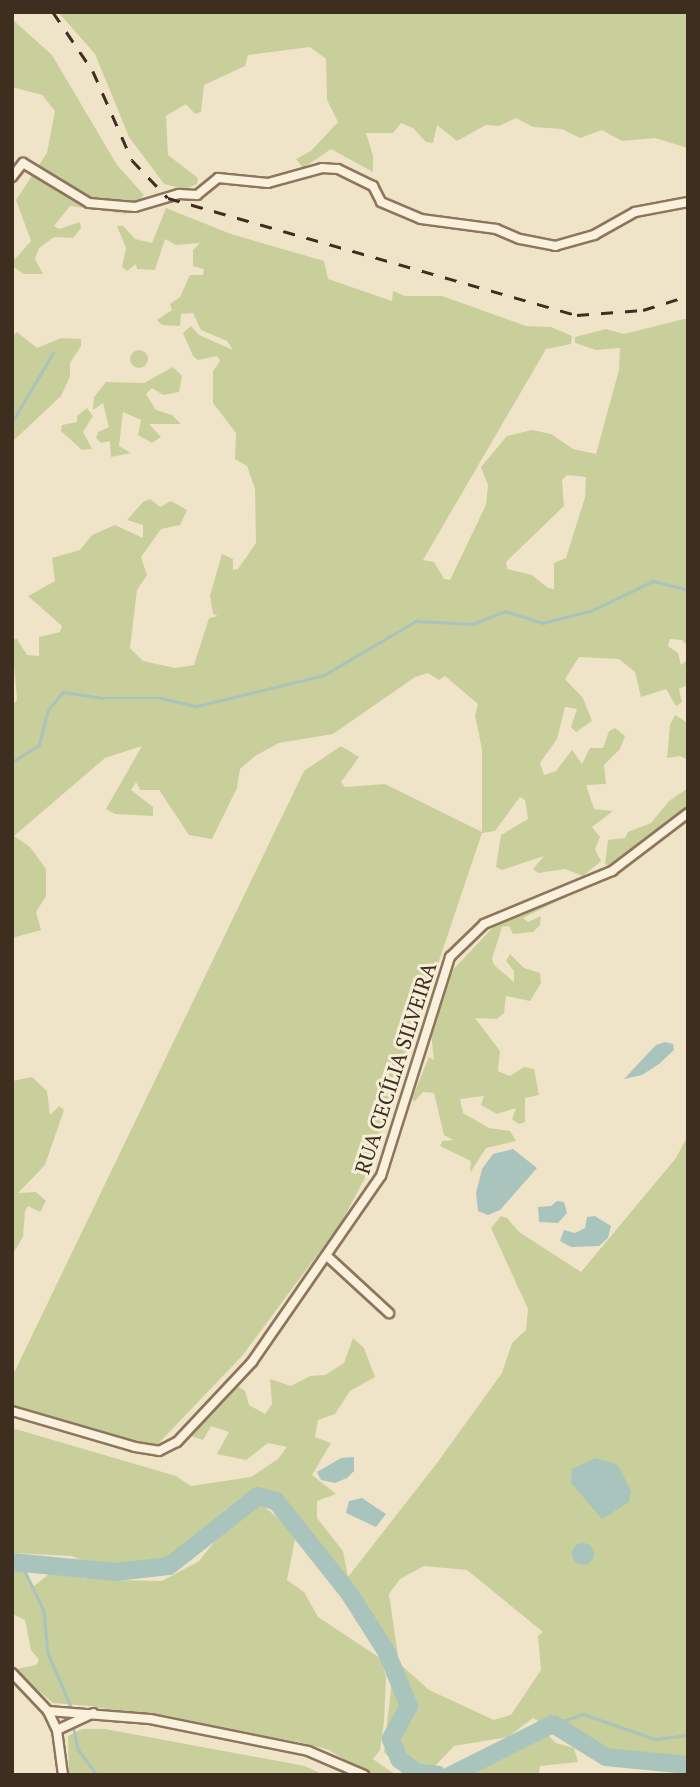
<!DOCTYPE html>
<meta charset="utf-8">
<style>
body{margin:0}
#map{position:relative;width:700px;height:1787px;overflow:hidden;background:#f0e4c8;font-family:"PT Serif",serif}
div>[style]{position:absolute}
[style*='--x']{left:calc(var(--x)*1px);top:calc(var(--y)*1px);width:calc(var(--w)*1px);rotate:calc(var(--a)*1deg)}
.green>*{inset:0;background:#c9cf9b}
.round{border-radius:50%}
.water>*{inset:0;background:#a9c4bc}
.stream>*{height:2.5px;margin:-1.25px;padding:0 1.25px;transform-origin:1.25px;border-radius:1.25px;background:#a9c4bc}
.river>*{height:18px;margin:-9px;padding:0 9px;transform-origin:9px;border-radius:9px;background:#a9c4bc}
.roads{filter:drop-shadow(2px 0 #8d765c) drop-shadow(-2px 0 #8d765c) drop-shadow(0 2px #8d765c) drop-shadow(0 -2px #8d765c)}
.minor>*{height:8px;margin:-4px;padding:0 4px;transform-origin:4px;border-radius:4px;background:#faf1dc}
.rail>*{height:2.5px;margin-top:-1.25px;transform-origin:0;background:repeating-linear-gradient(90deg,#3d2e20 0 12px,transparent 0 24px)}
span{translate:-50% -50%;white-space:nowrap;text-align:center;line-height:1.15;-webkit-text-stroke:6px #f7eed8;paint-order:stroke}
.street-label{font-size:21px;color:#3d2e20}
.frame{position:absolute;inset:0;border:14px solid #3d2e20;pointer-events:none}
</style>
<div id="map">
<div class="green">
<div style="clip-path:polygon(58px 12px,688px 12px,688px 148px,655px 138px,622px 141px,602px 130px,580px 138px,562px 129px,533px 127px,516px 118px,499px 126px,486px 125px,457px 141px,437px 125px,433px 143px,426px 142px,413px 128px,401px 123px,393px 133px,366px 133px,373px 156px,373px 172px,331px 149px,303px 168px,296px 159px,311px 151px,338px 122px,327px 100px,326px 59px,310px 47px,248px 55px,245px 66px,204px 85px,201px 112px,195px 114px,186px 104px,166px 116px,168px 155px,198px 178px,197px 184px,185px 189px,164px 184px,129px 137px,95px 54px)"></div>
<div style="clip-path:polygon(12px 19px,52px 55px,117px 165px,144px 195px,126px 214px,70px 206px,54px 226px,59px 229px,80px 222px,81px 228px,73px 238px,54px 237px,39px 248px,35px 259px,43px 274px,24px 274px,14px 267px,13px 261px,31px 241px,16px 200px,47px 153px,55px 111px,42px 95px,12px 87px)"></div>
<div style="clip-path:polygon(evenodd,166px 208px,231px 234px,324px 261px,328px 279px,392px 301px,393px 291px,405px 296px,442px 296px,526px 326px,551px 327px,572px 336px,571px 344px,546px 349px,423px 560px,434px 562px,444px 579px,450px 580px,486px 505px,488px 485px,481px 467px,507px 436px,532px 430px,551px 434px,573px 449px,596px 454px,619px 370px,620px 348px,596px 350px,575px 343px,575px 337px,606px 329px,624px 334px,688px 318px,688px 646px,682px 640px,670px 639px,668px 646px,678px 653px,681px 665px,688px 659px,688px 685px,679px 689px,682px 702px,676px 706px,666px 689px,641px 697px,635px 672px,619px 659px,579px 657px,565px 679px,583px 698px,592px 721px,576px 732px,571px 727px,577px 709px,565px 707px,557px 739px,540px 763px,544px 775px,556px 771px,572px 750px,582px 764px,590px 748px,603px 748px,609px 731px,615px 728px,625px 736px,620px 749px,604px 765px,606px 784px,586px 785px,594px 809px,613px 811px,592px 827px,600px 837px,595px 849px,601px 861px,583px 876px,565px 869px,538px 873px,533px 869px,544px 856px,502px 870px,496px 867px,501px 835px,528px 819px,525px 800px,520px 797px,495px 831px,482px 833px,368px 1172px,341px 1223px,242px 1356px,156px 1446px,12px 1409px,12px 1377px,304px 771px,341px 746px,359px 757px,341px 782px,345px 787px,385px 784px,482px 832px,482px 749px,475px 716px,478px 704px,445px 676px,439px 680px,428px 673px,415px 677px,333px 734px,279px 743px,255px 756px,240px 769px,237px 788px,212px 839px,189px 835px,159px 790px,140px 790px,136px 782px,131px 790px,153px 807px,153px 816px,115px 814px,106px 809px,142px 746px,105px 758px,14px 836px,30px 847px,46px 869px,46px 896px,36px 912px,41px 930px,12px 938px,12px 706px,17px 700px,12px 640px,17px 639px,27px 655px,39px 656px,39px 637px,60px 632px,62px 626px,28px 596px,55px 581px,52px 558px,80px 550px,92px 535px,115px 525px,143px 538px,143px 525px,127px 520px,143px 502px,150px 499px,160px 507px,171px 501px,187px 510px,180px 525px,161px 529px,141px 557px,147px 575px,137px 590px,130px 648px,143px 661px,175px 668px,194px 665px,209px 618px,218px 616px,213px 614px,210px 596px,222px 554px,233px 559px,233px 570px,238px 569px,256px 543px,255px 489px,247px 466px,235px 459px,236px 433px,213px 403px,213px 371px,220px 361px,217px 356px,198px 360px,193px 356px,183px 333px,191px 326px,199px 335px,233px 350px,227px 341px,201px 330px,193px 313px,181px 314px,180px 326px,162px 325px,157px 320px,172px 310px,170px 304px,180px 297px,190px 275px,203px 275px,204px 269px,193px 266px,193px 250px,200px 243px,176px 245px,165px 239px,155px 270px,137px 269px,136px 264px,127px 271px,122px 267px,126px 248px,117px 226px,123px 226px,135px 239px,152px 243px,166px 208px,567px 475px,586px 477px,585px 497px,566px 558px,554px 563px,554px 589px,548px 588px,532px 575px,507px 569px,506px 562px,564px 506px,562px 480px,567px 475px)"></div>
<div style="clip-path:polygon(17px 332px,37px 348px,61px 338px,81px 339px,81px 346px,70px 363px,70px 377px,61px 396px,12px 442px,12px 336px)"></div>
<div class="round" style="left:130px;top:350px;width:18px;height:18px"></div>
<div style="clip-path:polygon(173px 367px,182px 376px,179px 392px,163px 395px,152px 388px,146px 394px,156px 410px,172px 415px,181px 424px,149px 424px,161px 437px,152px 443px,138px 435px,141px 420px,123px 412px,119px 446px,131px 453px,111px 457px,110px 441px,101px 443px,96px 438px,98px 432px,109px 427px,103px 403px,93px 410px,94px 397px,106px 382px,144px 383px)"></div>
<div style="clip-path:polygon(87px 408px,93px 416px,83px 432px,92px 449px,82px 450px,61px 431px,62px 425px,77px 422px,77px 416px)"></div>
<div style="clip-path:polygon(675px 715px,688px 723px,688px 760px,680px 756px,667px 758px,670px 725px)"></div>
<div style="clip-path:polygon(688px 788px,688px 807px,614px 864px,605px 865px,608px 840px,625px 838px,628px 832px,651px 823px,669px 801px)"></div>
<div style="clip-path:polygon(572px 894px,523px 918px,528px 922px,541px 916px,540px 925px,533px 932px,513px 934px,509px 926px,502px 927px,492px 959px,494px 965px,514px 982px,514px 971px,506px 961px,510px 954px,524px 968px,540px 973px,541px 983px,530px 1001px,506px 996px,504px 1013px,497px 1019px,475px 1018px,500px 1051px,498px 1071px,510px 1076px,524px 1067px,534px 1069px,539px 1095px,525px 1098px,525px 1122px,519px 1124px,512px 1119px,516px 1108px,497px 1114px,481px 1105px,484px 1096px,460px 1099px,463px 1113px,489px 1128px,510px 1131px,516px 1141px,486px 1148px,470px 1173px,471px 1161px,440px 1146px,442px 1141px,453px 1140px,444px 1135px,434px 1093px,423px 1092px,414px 1102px,412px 1098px,429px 1057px,434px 1060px,431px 1033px,449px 974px,498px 922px)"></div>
<div style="clip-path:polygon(32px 1077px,47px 1091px,50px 1115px,59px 1106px,64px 1110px,45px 1165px,18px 1193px,36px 1192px,46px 1201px,40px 1212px,28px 1206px,25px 1211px,23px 1237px,12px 1255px,12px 1081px)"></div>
<div style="clip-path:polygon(evenodd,688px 1135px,688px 1764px,645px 1762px,582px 1749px,533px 1718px,508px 1737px,454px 1746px,435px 1766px,419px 1769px,394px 1763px,384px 1752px,392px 1679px,382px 1651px,364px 1629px,356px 1604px,341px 1595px,310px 1546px,265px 1494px,255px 1493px,225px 1510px,211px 1534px,161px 1570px,111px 1575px,106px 1569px,71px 1556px,12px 1553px,12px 1428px,176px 1476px,191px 1486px,251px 1477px,278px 1459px,287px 1447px,268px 1443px,246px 1460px,217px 1454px,229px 1432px,211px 1426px,203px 1440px,191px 1436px,237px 1386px,245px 1391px,249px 1405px,265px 1414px,272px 1404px,270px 1379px,291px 1386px,310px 1376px,325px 1375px,344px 1363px,353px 1338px,364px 1348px,375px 1377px,350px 1391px,335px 1414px,318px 1420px,315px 1437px,331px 1443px,312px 1475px,336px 1494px,317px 1501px,317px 1518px,343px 1551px,348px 1577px,437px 1463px,502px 1373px,512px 1343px,526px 1330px,528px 1309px,491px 1228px,501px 1216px,507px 1218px,519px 1232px,581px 1272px,676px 1158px,688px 1135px,424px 1566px,467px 1570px,543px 1632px,538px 1636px,541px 1670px,511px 1715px,494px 1720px,429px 1690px,399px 1663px,389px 1594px,400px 1579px,424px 1566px)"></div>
<div style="clip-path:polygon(261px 1504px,290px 1528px,295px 1540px,287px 1580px,304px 1592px,318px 1617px,380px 1658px,386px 1677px,384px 1721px,380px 1750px,373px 1759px,396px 1775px,370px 1775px,329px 1750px,299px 1742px,90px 1706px,53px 1703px,20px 1675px,17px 1669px,36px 1665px,39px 1660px,31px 1650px,25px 1620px,12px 1614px,12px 1566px,23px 1568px,34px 1586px,49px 1574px,66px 1571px,85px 1579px,85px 1571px,96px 1571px,112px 1580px,162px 1581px,199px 1561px,227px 1526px)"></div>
<div style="clip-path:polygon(531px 1726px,541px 1728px,556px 1743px,574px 1748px,578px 1762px,540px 1766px,539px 1775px,428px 1775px,466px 1763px)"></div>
<div style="clip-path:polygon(82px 1729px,105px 1729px,305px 1766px,324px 1775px,69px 1775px,68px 1736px)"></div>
</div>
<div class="water">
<div style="clip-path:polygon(665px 1042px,673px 1044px,674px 1050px,659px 1064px,642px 1075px,624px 1079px,656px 1045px)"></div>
<div style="clip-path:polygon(513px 1149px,537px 1168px,500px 1210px,488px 1215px,478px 1211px,476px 1193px,482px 1169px,493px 1154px)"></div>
<div style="clip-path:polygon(557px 1201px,564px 1202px,567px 1213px,558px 1223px,539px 1222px,538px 1207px,551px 1206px)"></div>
<div style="clip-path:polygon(595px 1216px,611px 1226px,608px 1238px,599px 1246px,571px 1247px,560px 1241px,564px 1230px,575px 1233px,585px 1228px,587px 1217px)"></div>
<div style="clip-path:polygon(354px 1457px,354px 1471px,347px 1478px,335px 1483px,321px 1480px,317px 1472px,341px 1458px)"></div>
<div style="clip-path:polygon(596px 1458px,618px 1465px,631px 1491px,629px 1502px,602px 1519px,571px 1483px,572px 1469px)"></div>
<div style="clip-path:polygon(362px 1498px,386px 1514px,376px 1527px,346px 1513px,349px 1501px)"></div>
<div class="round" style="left:572px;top:1543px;width:22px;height:22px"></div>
</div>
<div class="stream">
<div style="--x:12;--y:422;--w:80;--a:-59.3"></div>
<div style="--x:12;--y:762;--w:32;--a:-32"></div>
<div style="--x:39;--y:745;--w:36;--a:-76"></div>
<div style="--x:48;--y:710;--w:23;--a:-50"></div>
<div style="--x:63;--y:692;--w:40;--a:8.5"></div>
<div style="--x:103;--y:698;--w:58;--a:0"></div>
<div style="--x:161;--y:698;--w:37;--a:13"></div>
<div style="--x:197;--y:706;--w:131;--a:-13.7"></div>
<div style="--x:324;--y:675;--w:107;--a:-30.4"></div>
<div style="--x:416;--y:621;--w:56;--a:3.1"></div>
<div style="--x:472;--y:624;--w:36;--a:-21"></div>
<div style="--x:506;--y:611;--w:39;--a:18"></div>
<div style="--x:543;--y:623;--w:52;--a:-14.6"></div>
<div style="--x:593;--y:610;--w:67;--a:-25.8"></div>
<div style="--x:653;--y:581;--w:36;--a:14"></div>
<div style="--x:21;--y:1563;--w:53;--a:64.4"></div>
<div style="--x:44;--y:1611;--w:42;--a:84.6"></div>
<div style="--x:48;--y:1653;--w:61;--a:66.8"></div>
<div style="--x:553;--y:1724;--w:32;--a:-18"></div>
<div style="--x:583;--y:1714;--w:76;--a:19.1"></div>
<div style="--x:655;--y:1739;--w:33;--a:-7"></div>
<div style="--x:73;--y:1725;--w:25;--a:78"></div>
<div style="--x:78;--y:1749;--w:32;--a:54"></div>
</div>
<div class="river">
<div style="--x:12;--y:1562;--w:104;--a:5.5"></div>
<div style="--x:116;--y:1572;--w:53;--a:-6.5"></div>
<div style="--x:169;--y:1566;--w:113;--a:-38.2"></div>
<div style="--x:258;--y:1496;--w:19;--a:16"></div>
<div style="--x:276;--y:1501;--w:117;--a:51.6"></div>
<div style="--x:349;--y:1593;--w:69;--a:57.5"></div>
<div style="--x:386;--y:1651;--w:60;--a:67.3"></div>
<div style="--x:409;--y:1706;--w:38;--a:119"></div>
<div style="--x:391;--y:1739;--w:22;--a:68"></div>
<div style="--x:399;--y:1759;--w:23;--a:38"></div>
<div style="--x:417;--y:1773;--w:21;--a:5"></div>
<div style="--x:451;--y:1775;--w:114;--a:-26.6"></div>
<div style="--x:553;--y:1724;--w:62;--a:31.9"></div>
<div style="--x:606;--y:1757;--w:82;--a:5.6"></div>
</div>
<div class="roads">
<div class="minor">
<div style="--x:12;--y:177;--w:18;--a:-52"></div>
<div style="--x:23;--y:163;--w:77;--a:31.2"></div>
<div style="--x:89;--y:203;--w:46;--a:5"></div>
<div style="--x:135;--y:207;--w:46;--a:-16.5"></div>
<div style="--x:179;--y:194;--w:18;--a:3"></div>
<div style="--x:197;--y:195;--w:27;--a:-39"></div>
<div style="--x:218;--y:178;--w:50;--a:5.7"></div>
<div style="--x:268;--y:183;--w:56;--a:-15.5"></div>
<div style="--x:322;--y:168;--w:16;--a:4"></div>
<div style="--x:338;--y:169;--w:39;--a:26"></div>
<div style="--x:373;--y:186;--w:18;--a:63"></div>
<div style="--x:381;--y:202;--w:43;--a:23"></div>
<div style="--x:421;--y:219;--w:76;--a:7.6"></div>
<div style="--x:496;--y:229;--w:26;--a:23"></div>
<div style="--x:520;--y:239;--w:36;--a:11"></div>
<div style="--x:555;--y:246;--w:41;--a:-15.8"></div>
<div style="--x:594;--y:235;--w:47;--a:-29.3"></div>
<div style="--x:635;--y:212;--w:54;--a:-10.7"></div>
<div style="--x:328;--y:1257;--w:83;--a:42.6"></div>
<div style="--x:12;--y:1411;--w:128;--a:16.3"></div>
<div style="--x:135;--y:1447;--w:24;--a:9"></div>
<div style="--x:159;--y:1451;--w:20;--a:-27"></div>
<div style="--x:177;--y:1442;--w:110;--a:-46.8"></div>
<div style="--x:252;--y:1362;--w:226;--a:-55.3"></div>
<div style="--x:381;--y:1176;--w:230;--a:-72.5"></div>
<div style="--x:450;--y:957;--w:47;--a:-44.1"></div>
<div style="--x:484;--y:924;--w:139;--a:-22.5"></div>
<div style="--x:612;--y:871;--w:96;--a:-37.3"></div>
<div style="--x:12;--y:1673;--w:52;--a:46.5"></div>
<div style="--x:48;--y:1711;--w:21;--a:65"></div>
<div style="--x:57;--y:1730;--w:45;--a:82.4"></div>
<div style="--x:48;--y:1711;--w:102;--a:4.5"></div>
<div style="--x:150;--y:1719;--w:161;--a:11.4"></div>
<div style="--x:308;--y:1751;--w:61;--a:23.2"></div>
<div style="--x:57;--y:1730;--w:40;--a:-25"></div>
</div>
</div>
<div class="rail">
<div style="--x:53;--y:12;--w:71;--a:55.9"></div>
<div style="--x:93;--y:71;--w:97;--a:66.3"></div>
<div style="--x:132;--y:160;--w:52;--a:46.5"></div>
<div style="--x:168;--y:198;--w:425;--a:16"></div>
<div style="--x:577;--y:315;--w:66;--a:-4.3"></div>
<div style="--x:643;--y:310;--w:47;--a:-17.3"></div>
</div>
<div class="street-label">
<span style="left:395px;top:1068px;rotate:-72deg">RUA CECÍLIA SILVEIRA</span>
</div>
<div class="frame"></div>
</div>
